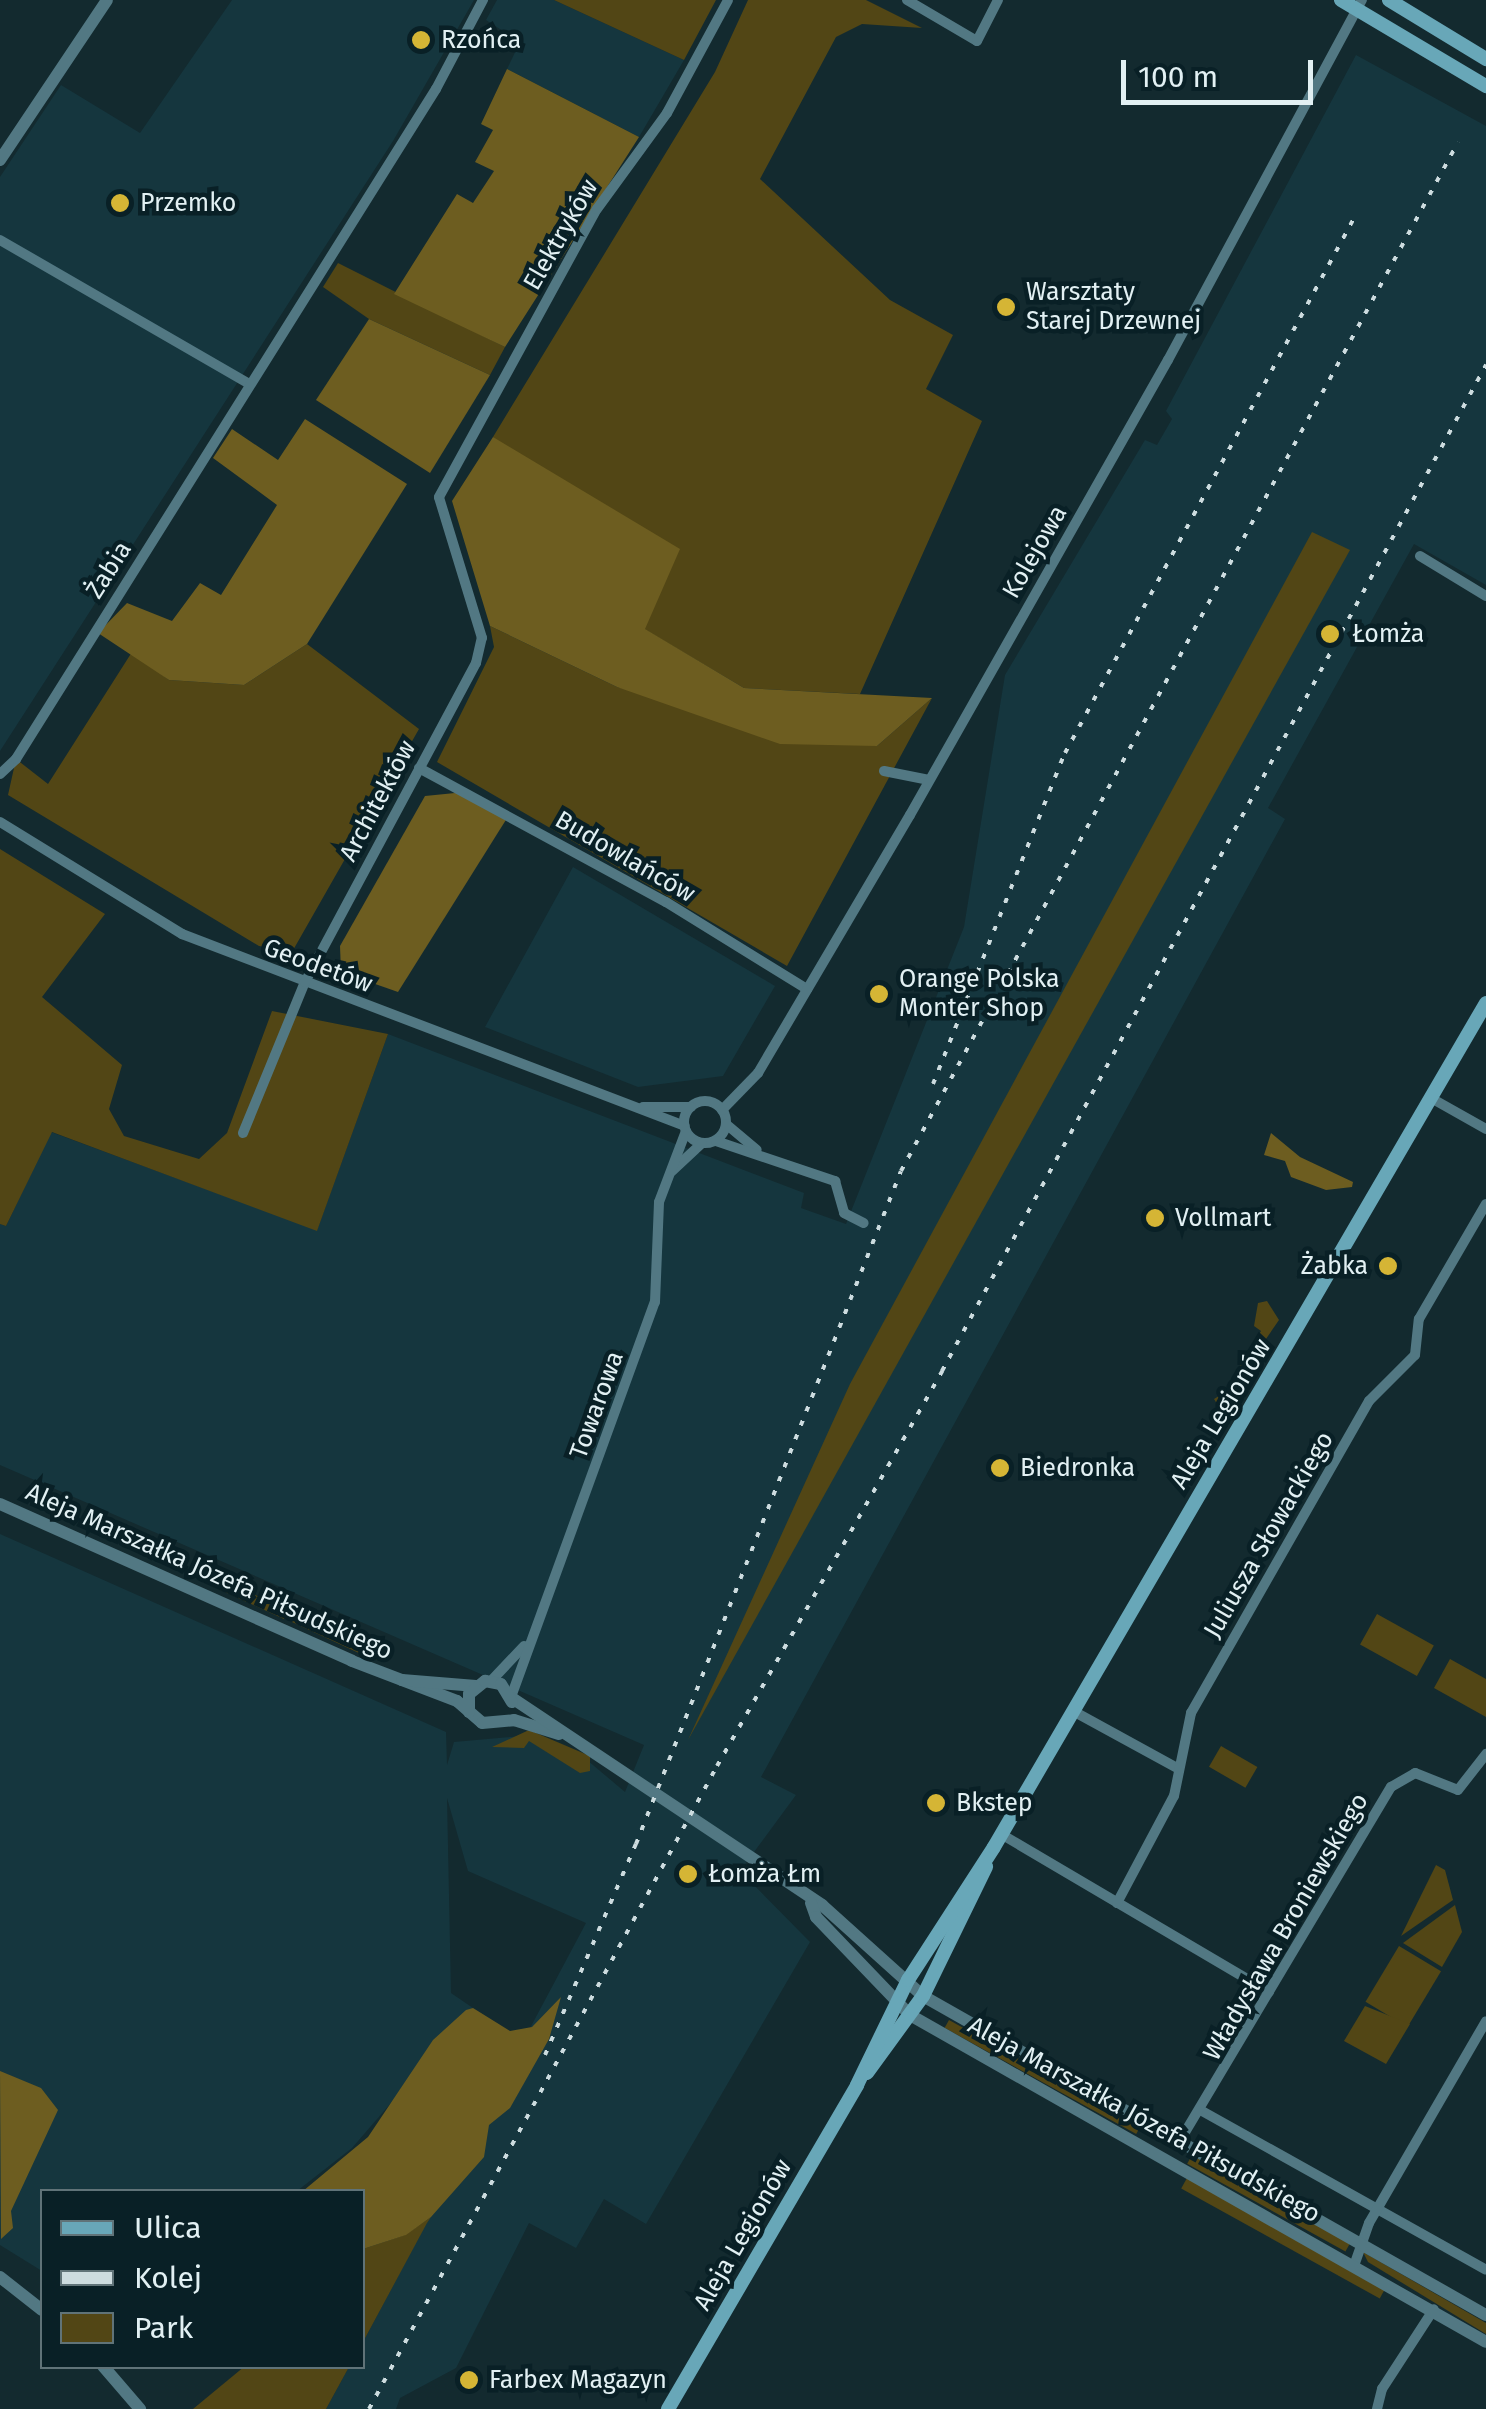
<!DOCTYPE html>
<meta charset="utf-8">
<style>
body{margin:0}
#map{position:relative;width:1486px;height:2409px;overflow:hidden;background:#132a2f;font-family:"Fira Sans",sans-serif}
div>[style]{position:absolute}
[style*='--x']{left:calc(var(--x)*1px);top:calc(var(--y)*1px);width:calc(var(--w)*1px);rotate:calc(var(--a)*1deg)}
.built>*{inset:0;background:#15363e}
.green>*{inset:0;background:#524615;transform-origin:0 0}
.forest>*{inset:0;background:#6d5d20}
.minor>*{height:10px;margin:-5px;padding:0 5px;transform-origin:5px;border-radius:5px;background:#527883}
.minor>.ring{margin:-5px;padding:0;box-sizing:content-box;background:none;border:10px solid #527883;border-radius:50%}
.tertiary>*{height:12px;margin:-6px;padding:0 6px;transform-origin:6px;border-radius:6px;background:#527883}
.secondary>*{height:14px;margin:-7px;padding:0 7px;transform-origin:7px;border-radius:7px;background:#68a7b8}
.rail>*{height:4px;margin-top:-2px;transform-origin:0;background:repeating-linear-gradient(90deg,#cddcdf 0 5px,transparent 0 15px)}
.dots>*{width:28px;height:28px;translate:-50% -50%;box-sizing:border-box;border:5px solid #092026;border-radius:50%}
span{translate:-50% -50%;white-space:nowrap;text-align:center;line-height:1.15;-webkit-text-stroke:9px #092026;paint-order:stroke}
.poi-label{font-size:25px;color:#e2f0f3}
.left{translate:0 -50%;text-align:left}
.right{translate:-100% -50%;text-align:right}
.street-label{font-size:25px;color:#e2f0f3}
.legend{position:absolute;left:40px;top:2189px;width:325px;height:180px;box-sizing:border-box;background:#092026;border:2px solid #607378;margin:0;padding:12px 18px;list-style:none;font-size:30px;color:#e2f0f3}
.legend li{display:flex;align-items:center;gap:20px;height:50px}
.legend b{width:50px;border:2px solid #607378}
.scale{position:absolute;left:1121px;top:60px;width:192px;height:45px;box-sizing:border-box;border:5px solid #e2f0f3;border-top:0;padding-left:12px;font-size:30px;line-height:35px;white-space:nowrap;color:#e2f0f3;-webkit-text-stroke:8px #092026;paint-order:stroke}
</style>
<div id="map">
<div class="built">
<div style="clip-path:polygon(232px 0,474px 0,393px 141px,0 751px,0 177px,61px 85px,140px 133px)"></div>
<div style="clip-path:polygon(497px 0,554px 0,684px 60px,639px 137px,507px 69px,520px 42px,486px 20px)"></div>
<div style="clip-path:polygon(1356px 55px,1486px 126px,1486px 585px,1414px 544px,1268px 808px,1285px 819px,761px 1777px,796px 1795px,740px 1871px,810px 1942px,646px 2224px,604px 2199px,576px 2248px,529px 2223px,456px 2368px,400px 2398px,396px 2409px,326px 2409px,349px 2367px,362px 2366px,363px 2342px,586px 1923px,468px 1871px,447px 1798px,451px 1993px,473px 2008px,352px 2148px,297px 2191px,42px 2192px,42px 2271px,0 2245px,0 1534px,446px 1732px,447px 1765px,454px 1742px,532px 1735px,587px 1760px,625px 1792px,644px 1745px,0 1465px,0 1224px,6px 1226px,51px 1132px,317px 1230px,388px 1034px,804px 1193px,801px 1208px,846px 1224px,964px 927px,1005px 675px,1145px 440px,1157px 445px,1172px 419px,1166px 411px)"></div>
<div style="clip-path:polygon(573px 867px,775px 986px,723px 1076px,638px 1087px,485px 1027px)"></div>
</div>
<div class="green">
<div style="clip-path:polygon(554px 0,716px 0,684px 60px)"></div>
<div style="clip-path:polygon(748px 0,866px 0,922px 28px,862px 24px,836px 37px,760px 179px,890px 300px,953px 335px,926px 389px,982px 421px,860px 694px,744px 688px,644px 629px,493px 437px,715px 72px)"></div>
<div style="clip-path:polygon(338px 263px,505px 347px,490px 375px,369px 319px,323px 287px)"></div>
<div style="clip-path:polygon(1312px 532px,1350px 550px,688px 1740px,850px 1384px)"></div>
<div style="clip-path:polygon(490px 626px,617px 687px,877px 746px,932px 698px,787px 966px,437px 762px,494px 647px)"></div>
<div style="clip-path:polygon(307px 644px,419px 729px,292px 952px,259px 946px,8px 795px,16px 759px,48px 784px,132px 652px,169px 680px,244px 685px)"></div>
<div style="clip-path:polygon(0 849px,105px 914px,42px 997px,122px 1065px,109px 1109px,124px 1136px,199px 1159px,227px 1133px,272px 1011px,388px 1034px,317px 1231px,52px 1132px,6px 1226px,0 1224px)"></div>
<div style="clip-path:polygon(1267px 1301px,1279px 1320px,1219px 1407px,1214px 1399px,1224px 1393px,1261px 1331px,1254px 1326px,1258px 1303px)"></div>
<div style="clip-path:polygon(203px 1572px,289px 1610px,284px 1619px,212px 1586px)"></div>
<div style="clip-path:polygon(297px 1613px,391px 1656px,392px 1656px,374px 1660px,292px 1622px)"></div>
<div style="left:1377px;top:1614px;width:65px;height:35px;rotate:29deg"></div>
<div style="clip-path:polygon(1450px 1659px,1486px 1679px,1486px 1717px,1434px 1688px)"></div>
<div style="clip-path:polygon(529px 1730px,590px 1756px,590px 1771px,580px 1773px,529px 1741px,524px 1748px,492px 1747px)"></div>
<div style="left:1221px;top:1746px;width:42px;height:24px;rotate:30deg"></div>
<div style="clip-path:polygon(1436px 1865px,1445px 1870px,1453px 1900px,1401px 1936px)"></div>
<div style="clip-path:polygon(1455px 1905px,1462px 1932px,1442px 1967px,1403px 1943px)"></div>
<div style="left:1399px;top:1946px;width:49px;height:65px;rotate:31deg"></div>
<div style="clip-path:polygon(1365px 2006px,1410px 2024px,1386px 2064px,1344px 2041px)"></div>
<div style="left:949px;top:2020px;width:219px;height:9px;rotate:29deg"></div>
<div style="left:1192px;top:2155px;width:181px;height:10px;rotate:29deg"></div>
<div style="left:1187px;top:2178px;width:227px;height:12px;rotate:29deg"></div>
<div style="clip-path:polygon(431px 2217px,427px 2223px,363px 2342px,363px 2249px,405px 2235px)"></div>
<div style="clip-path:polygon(1363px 2252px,1486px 2323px,1486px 2334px,1368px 2262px)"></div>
<div style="clip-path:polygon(245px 2366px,349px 2366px,349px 2367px,326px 2409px,193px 2409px)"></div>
</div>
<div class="forest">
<div style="clip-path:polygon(507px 69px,639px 137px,505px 347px,394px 294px,457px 194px,473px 203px,494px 171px,475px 162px,493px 130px,481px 124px)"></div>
<div style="clip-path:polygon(369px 319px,490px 375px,430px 473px,316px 400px)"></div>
<div style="clip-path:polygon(305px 419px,407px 484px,307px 644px,244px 685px,169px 680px,98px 633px,127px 603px,172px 621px,200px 583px,221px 595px,277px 505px,213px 458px,232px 429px,278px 460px)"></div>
<div style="clip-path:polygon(493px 437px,680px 549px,645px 629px,744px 688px,932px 698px,877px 746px,780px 744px,617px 687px,490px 626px,452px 501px)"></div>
<div style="clip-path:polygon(465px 792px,509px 815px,398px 992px,341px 972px,340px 946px,425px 796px)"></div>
<div style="clip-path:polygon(1271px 1133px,1300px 1157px,1353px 1182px,1352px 1187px,1326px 1190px,1291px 1177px,1285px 1161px,1264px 1155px)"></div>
<div style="clip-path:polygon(561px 1997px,549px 2039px,510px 2108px,489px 2125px,484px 2157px,431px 2217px,406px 2235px,363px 2249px,362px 2192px,303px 2191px,368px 2137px,433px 2040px,466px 2010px,473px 2008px,510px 2031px,532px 2027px)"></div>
<div style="clip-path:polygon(0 2071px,41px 2088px,58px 2110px,11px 2211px,13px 2228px,1px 2239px)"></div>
</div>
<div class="minor">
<div style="--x:907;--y:0;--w:81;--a:30.4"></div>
<div style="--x:977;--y:41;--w:46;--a:-62.9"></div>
<div style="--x:0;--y:240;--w:288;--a:30"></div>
<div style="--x:1420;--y:556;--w:77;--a:31.2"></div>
<div style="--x:419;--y:768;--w:281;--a:28.5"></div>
<div style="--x:666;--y:902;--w:166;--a:31.7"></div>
<div style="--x:884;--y:771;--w:46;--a:11.3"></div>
<div style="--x:0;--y:774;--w:22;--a:-43"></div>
<div style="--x:16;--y:759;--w:791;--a:-57.92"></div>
<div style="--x:436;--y:89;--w:101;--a:-62.2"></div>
<div style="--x:0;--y:822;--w:214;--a:31.6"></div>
<div style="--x:182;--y:934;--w:538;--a:20.89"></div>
<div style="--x:1431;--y:1098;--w:63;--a:29.4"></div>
<div class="ring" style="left:684px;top:1101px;width:32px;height:32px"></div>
<div style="--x:643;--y:1107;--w:48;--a:0"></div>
<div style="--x:722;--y:1110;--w:52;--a:-45.8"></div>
<div style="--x:758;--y:1073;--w:299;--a:-59.5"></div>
<div style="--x:910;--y:815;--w:523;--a:-60.45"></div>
<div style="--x:1168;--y:360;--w:409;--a:-61.7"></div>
<div style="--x:726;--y:1124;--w:40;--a:40"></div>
<div style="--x:243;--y:1133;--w:163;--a:-67.7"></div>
<div style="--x:305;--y:982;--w:362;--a:-61.8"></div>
<div style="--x:476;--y:663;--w:26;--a:-77"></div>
<div style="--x:482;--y:638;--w:147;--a:-107"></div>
<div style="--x:439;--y:497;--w:328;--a:-61.3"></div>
<div style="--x:597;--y:209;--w:119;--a:-53.9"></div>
<div style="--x:667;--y:113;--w:128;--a:-61.6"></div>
<div style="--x:716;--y:1141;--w:126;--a:18.6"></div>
<div style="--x:835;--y:1181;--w:33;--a:74"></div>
<div style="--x:844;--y:1213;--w:22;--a:27"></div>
<div style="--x:672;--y:1171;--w:41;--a:-43"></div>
<div style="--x:491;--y:1681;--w:48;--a:-46.7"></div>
<div style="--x:511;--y:1697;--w:420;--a:-70"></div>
<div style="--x:655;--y:1302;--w:100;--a:-87.7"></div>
<div style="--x:659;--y:1202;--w:76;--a:-69.2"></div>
<div style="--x:1073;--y:1711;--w:119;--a:28.7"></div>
<div style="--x:1001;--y:1834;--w:311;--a:30.5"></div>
<div style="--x:1117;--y:1903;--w:121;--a:-62"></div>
<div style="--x:1174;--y:1796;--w:85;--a:-78.4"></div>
<div style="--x:1191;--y:1713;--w:359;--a:-60.3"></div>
<div style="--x:1369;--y:1401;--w:65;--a:-45"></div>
<div style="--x:1415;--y:1355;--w:36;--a:-84"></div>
<div style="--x:1419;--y:1319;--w:133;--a:-59.8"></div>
<div style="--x:1202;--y:2111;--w:325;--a:29.2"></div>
<div style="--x:1181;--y:2139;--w:410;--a:-59.2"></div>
<div style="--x:1391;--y:1787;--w:28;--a:-30"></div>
<div style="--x:1415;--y:1773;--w:46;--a:21.6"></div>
<div style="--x:1458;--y:1790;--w:46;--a:-52.1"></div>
<div style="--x:1355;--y:2263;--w:42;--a:-70.7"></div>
<div style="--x:1369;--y:2223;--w:233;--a:-59.9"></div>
<div style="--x:1377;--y:2409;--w:21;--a:-76"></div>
<div style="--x:1382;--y:2389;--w:95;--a:-57"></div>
</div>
<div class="tertiary">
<div style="--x:0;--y:160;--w:192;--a:-56.2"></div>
<div style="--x:0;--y:1504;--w:385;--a:24"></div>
<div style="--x:352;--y:1661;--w:112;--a:20.9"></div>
<div style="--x:457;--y:1701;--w:33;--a:41"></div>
<div style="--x:482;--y:1723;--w:32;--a:-5"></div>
<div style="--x:514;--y:1720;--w:47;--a:17.3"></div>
<div style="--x:402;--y:1680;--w:74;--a:4.6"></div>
<div style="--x:512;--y:1698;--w:373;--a:33.7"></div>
<div style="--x:822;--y:1905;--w:136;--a:42"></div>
<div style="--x:923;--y:1996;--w:647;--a:29.54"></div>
<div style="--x:469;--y:1712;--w:18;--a:-90"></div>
<div style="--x:469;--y:1694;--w:21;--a:-39"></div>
<div style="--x:485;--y:1681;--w:16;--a:11"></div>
<div style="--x:501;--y:1684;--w:21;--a:59"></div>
<div style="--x:811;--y:1903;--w:15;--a:70"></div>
<div style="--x:816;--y:1917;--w:136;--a:46.2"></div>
<div style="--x:910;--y:2015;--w:662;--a:29.58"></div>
<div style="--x:0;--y:2277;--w:53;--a:38.2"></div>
<div style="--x:103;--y:2366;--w:57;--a:49.3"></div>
</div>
<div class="secondary">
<div style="--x:1341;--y:0;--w:169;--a:30.7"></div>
<div style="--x:1389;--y:0;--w:114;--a:31.3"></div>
<div style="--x:867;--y:2073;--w:95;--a:-54"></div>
<div style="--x:923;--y:1996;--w:144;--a:-64"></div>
<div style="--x:668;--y:2409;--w:375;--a:-59.7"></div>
<div style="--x:857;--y:2085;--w:117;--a:-64.1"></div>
<div style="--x:908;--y:1980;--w:158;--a:-57.1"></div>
<div style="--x:994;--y:1847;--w:977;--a:-59.76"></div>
</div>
<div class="rail">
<div style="--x:933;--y:1084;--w:356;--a:-68.3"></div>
<div style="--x:1065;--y:753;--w:606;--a:-61.62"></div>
<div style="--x:545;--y:2055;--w:230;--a:-66.7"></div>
<div style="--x:636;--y:1844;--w:723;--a:-68.51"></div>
<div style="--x:901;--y:1171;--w:1170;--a:-61.57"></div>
<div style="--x:369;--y:2409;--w:731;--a:-61.58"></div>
<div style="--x:717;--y:1766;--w:455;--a:-60.3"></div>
<div style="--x:942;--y:1371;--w:1144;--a:-61.6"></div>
</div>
<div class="dots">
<div style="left:421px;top:40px;background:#d5b535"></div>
<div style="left:120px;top:203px;background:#d5b535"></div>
<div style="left:1006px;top:307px;background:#d5b535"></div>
<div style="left:1330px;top:634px;background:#d5b535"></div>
<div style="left:879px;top:994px;background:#d5b535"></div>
<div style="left:1155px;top:1218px;background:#d5b535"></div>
<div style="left:1388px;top:1266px;background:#d5b535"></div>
<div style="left:1000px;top:1468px;background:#d5b535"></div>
<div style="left:936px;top:1803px;background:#d5b535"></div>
<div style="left:688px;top:1874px;background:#d5b535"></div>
<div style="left:469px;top:2380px;background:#d5b535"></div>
</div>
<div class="poi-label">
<span class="left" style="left:441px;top:40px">Rzońca</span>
<span class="left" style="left:140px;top:203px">Przemko</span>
<span class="left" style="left:1026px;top:307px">Warsztaty<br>Starej Drzewnej</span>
<span class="left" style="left:1352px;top:634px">Łomża</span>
<span class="left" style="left:899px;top:994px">Orange Polska<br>Monter Shop</span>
<span class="left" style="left:1175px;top:1218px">Vollmart</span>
<span class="right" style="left:1368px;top:1266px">Żabka</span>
<span class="left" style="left:1020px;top:1468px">Biedronka</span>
<span class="left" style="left:956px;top:1803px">Bkstep</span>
<span class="left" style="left:708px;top:1874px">Łomża Łm</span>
<span class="left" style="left:489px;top:2380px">Farbex Magazyn</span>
</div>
<div class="street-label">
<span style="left:561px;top:235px;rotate:-60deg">Elektryków</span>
<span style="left:1035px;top:552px;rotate:-60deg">Kolejowa</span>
<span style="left:109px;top:570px;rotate:-58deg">Żabia</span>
<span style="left:378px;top:801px;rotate:-62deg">Architektów</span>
<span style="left:625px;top:857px;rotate:30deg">Budowlańców</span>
<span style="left:318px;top:966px;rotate:20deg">Geodetów</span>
<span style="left:597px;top:1405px;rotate:-70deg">Towarowa</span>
<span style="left:1221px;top:1414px;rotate:-59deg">Aleja Legionów</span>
<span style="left:1269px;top:1535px;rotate:-60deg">Juliusza Słowackiego</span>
<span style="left:209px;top:1572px;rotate:24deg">Aleja Marszałka Józefa Piłsudskiego</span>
<span style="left:1286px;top:1927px;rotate:-60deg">Władysława Broniewskiego</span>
<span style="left:1144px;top:2120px;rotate:29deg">Aleja Marszałka Józefa Piłsudskiego</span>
<span style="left:743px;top:2235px;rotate:-60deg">Aleja Legionów</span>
</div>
<ul class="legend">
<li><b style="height:12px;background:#68a7b8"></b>Ulica</li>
<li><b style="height:12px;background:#cddcdf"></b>Kolej</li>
<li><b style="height:28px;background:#524615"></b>Park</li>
</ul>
<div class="scale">100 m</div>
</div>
